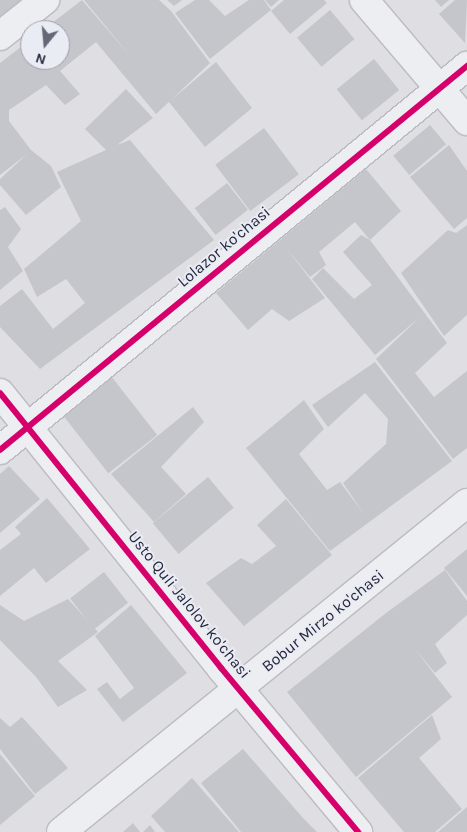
<!DOCTYPE html>
<style>
body{margin:0}
#map{position:relative;width:467px;height:832px;overflow:hidden;background:#dedee3;font-family:Karla,sans-serif}
div>[style]{position:absolute}
[style*='--x']{left:calc(var(--x)*1px);top:calc(var(--y)*1px);width:calc(var(--w)*1px);rotate:calc(var(--a)*1deg)}
.building>*{inset:0;background:#c5c6cb;transform-origin:0 0}
.roads{filter:drop-shadow(1px 0 #bbbbc1) drop-shadow(-1px 0 #bbbbc1) drop-shadow(0 1px #bbbbc1) drop-shadow(0 -1px #bbbbc1)}
.minor>*{height:28px;margin:-14px;padding:0 14px;transform-origin:14px;border-radius:14px;background:#edeef1}
.tertiary>*{height:28px;margin:-14px;padding:0 14px;transform-origin:14px;border-radius:14px;background:#edeef1}
.cycleway>*{height:6px;margin:-3px;padding:0 3px;transform-origin:3px;border-radius:3px;background:#d6006c}
span{translate:-50% -50%;white-space:nowrap;text-align:center;line-height:1.15;-webkit-text-stroke:4px #eaecf4;paint-order:stroke}
.street-label{font-size:16px;color:#25283d}
.north{position:absolute;left:20px;top:20px;width:50px;height:50px;box-sizing:border-box;background:#eaecf4;border:1px solid #9b9eab;border-radius:50%;rotate:197deg;font-size:14px;font-weight:700;line-height:20px;text-align:center;color:#25283d}
.north::after{content:'';display:block;margin:auto;width:18px;height:22px;background:#666877;clip-path:polygon(50% 0,100% 100%,50% 72%,0 100%)}
</style>
<div id="map">
<div class="building">
<div style="clip-path:polygon(0 0,22px 0,0 19px)"></div>
<div style="clip-path:polygon(82px 0,131px 57px,84px 0,159px 0,171px 11px,210px 63px,170px 101px,216px 62px,252px 108px,205px 147px,169px 102px,156px 114px,96px 42px,60px 71px,80px 94px,65px 105px,46px 85px,9px 110px,9px 121px,31px 150px,51px 166px,61px 187px,26px 215px,0 185px,0 179px,27px 154px,0 175px,0 63px,30px 40px,30px 60px,60px 60px,60px 30px,43px 30px)"></div>
<div style="clip-path:polygon(167px 0,182px 0,174px 6px)"></div>
<div style="clip-path:polygon(195px 0,209px 0,225px 16px,249px 0,264px 0,271px 10px,210px 59px,175px 13px)"></div>
<div style="clip-path:polygon(265px 0,279px 0,271px 7px)"></div>
<div style="clip-path:polygon(284px 0,324px 0,327px 3px,290px 34px,271px 11px)"></div>
<div style="clip-path:polygon(435px 0,449px 0,441px 7px)"></div>
<div style="clip-path:polygon(455px 0,467px 0,465px 43px,439px 14px)"></div>
<div style="left:330px;top:10px;width:38px;height:43px;rotate:50deg"></div>
<div style="left:374px;top:59px;width:40px;height:48px;rotate:51deg"></div>
<div style="clip-path:polygon(126px 89px,153px 118px,117px 145px,130px 140px,214px 240px,40px 369px,0 327px,0 306px,22px 289px,53px 329px,85px 303px,66px 279px,37px 297px,24px 269px,81px 221px,57px 172px,106px 150px,85px 129px)"></div>
<div style="left:430px;top:125px;width:25px;height:48px;rotate:50deg"></div>
<div style="left:264px;top:128px;width:58px;height:61px;rotate:53deg"></div>
<div style="clip-path:polygon(449px 145px,467px 171px,467px 218px,454px 229px,410px 177px)"></div>
<div style="clip-path:polygon(366px 169px,401px 211px,370px 240px,355px 222px,319px 252px,326px 265px,310px 277px,286px 248px,325px 298px,289px 321px,272px 309px,248px 330px,216px 293px)"></div>
<div style="left:227px;top:183px;width:34px;height:41px;rotate:52deg"></div>
<div style="clip-path:polygon(5px 207px,21px 229px,8px 247px,23px 271px,0 290px,0 210px)"></div>
<div style="clip-path:polygon(467px 225px,467px 315px,444px 336px,401px 273px,448px 230px,456px 233px)"></div>
<div style="clip-path:polygon(361px 235px,370px 240px,447px 343px,415px 373px,434px 397px,467px 371px,467px 448px,453px 459px,376px 359px,420px 317px,375px 355px,312px 279px,323px 268px,354px 299px,372px 285px,343px 252px)"></div>
<div style="clip-path:polygon(375px 362px,452px 461px,330px 551px,246px 448px,304px 400px,324px 429px,299px 454px,327px 490px,340px 482px,364px 514px,343px 483px,386px 444px,388px 419px,365px 393px,328px 427px,312px 405px)"></div>
<div style="left:111px;top:376px;width:75px;height:62px;rotate:52deg"></div>
<div style="clip-path:polygon(193px 407px,204px 422px,161px 467px,186px 494px,154px 522px,111px 474px)"></div>
<div style="clip-path:polygon(9px 466px,40px 499px,0 533px,0 474px)"></div>
<div style="left:208px;top:477px;width:40px;height:72px;rotate:50deg"></div>
<div style="clip-path:polygon(47px 498px,90px 549px,46px 583px,34px 568px,0 596px,0 550px,21px 534px,15px 527px)"></div>
<div style="clip-path:polygon(286px 499px,332px 555px,244px 626px,206px 583px,241px 558px,252px 564px,276px 546px,257px 525px)"></div>
<div style="clip-path:polygon(467px 549px,467px 596px,444px 568px)"></div>
<div style="clip-path:polygon(445px 570px,467px 601px,467px 615px,435px 644px,447px 663px,435px 673px,414px 648px,452px 697px,356px 777px,287px 692px,386px 613px)"></div>
<div style="left:104px;top:572px;width:39px;height:43px;rotate:52deg"></div>
<div style="clip-path:polygon(68px 599px,98px 632px,58px 661px,87px 690px,58px 707px,36px 677px,0 640px,0 605px,24px 621px)"></div>
<div style="clip-path:polygon(131px 605px,187px 673px,123px 722px,97px 689px,107px 682px,120px 699px,134px 688px,95px 636px)"></div>
<div style="clip-path:polygon(432px 715px,441px 739px,419px 758px,462px 809px,435px 832px,404px 832px,358px 778px)"></div>
<div style="clip-path:polygon(22px 717px,68px 768px,35px 794px,0 749px,0 718px,10px 727px)"></div>
<div style="clip-path:polygon(243px 749px,303px 818px,317px 832px,241px 832px,201px 783px)"></div>
<div style="clip-path:polygon(0 754px,35px 796px,0 825px)"></div>
<div style="clip-path:polygon(192px 778px,239px 832px,165px 832px,151px 816px)"></div>
<div style="clip-path:polygon(467px 807px,467px 832px,438px 832px)"></div>
<div style="clip-path:polygon(133px 823px,140px 832px,123px 832px)"></div>
<div style="clip-path:polygon(150px 825px,155px 832px,143px 832px)"></div>
</div>
<div class="roads">
<div class="minor">
<div style="--x:364;--y:0;--w:159;--a:49.6"></div>
<div style="--x:0;--y:36;--w:58;--a:-38.7"></div>
<div style="--x:0;--y:450;--w:605;--a:-39.43"></div>
</div>
<div class="tertiary">
<div style="--x:0;--y:393;--w:353;--a:51.2"></div>
<div style="--x:221;--y:668;--w:214;--a:50.1"></div>
<div style="--x:61;--y:832;--w:523;--a:-39.02"></div>
</div>
</div>
<div class="cycleway">
<div style="--x:0;--y:393;--w:353;--a:51.2"></div>
<div style="--x:221;--y:668;--w:214;--a:50.1"></div>
<div style="--x:0;--y:450;--w:605;--a:-39.43"></div>
</div>
<div class="street-label">
<span style="left:224px;top:247px;rotate:-40deg">Lolazor ko'chasi</span>
<span style="left:189px;top:605px;rotate:51deg">Usto Quli Jalolov ko'chasi</span>
<span style="left:323px;top:621px;rotate:-39deg">Bobur Mirzo ko'chasi</span>
</div>
<div class="north">N</div>
</div>
